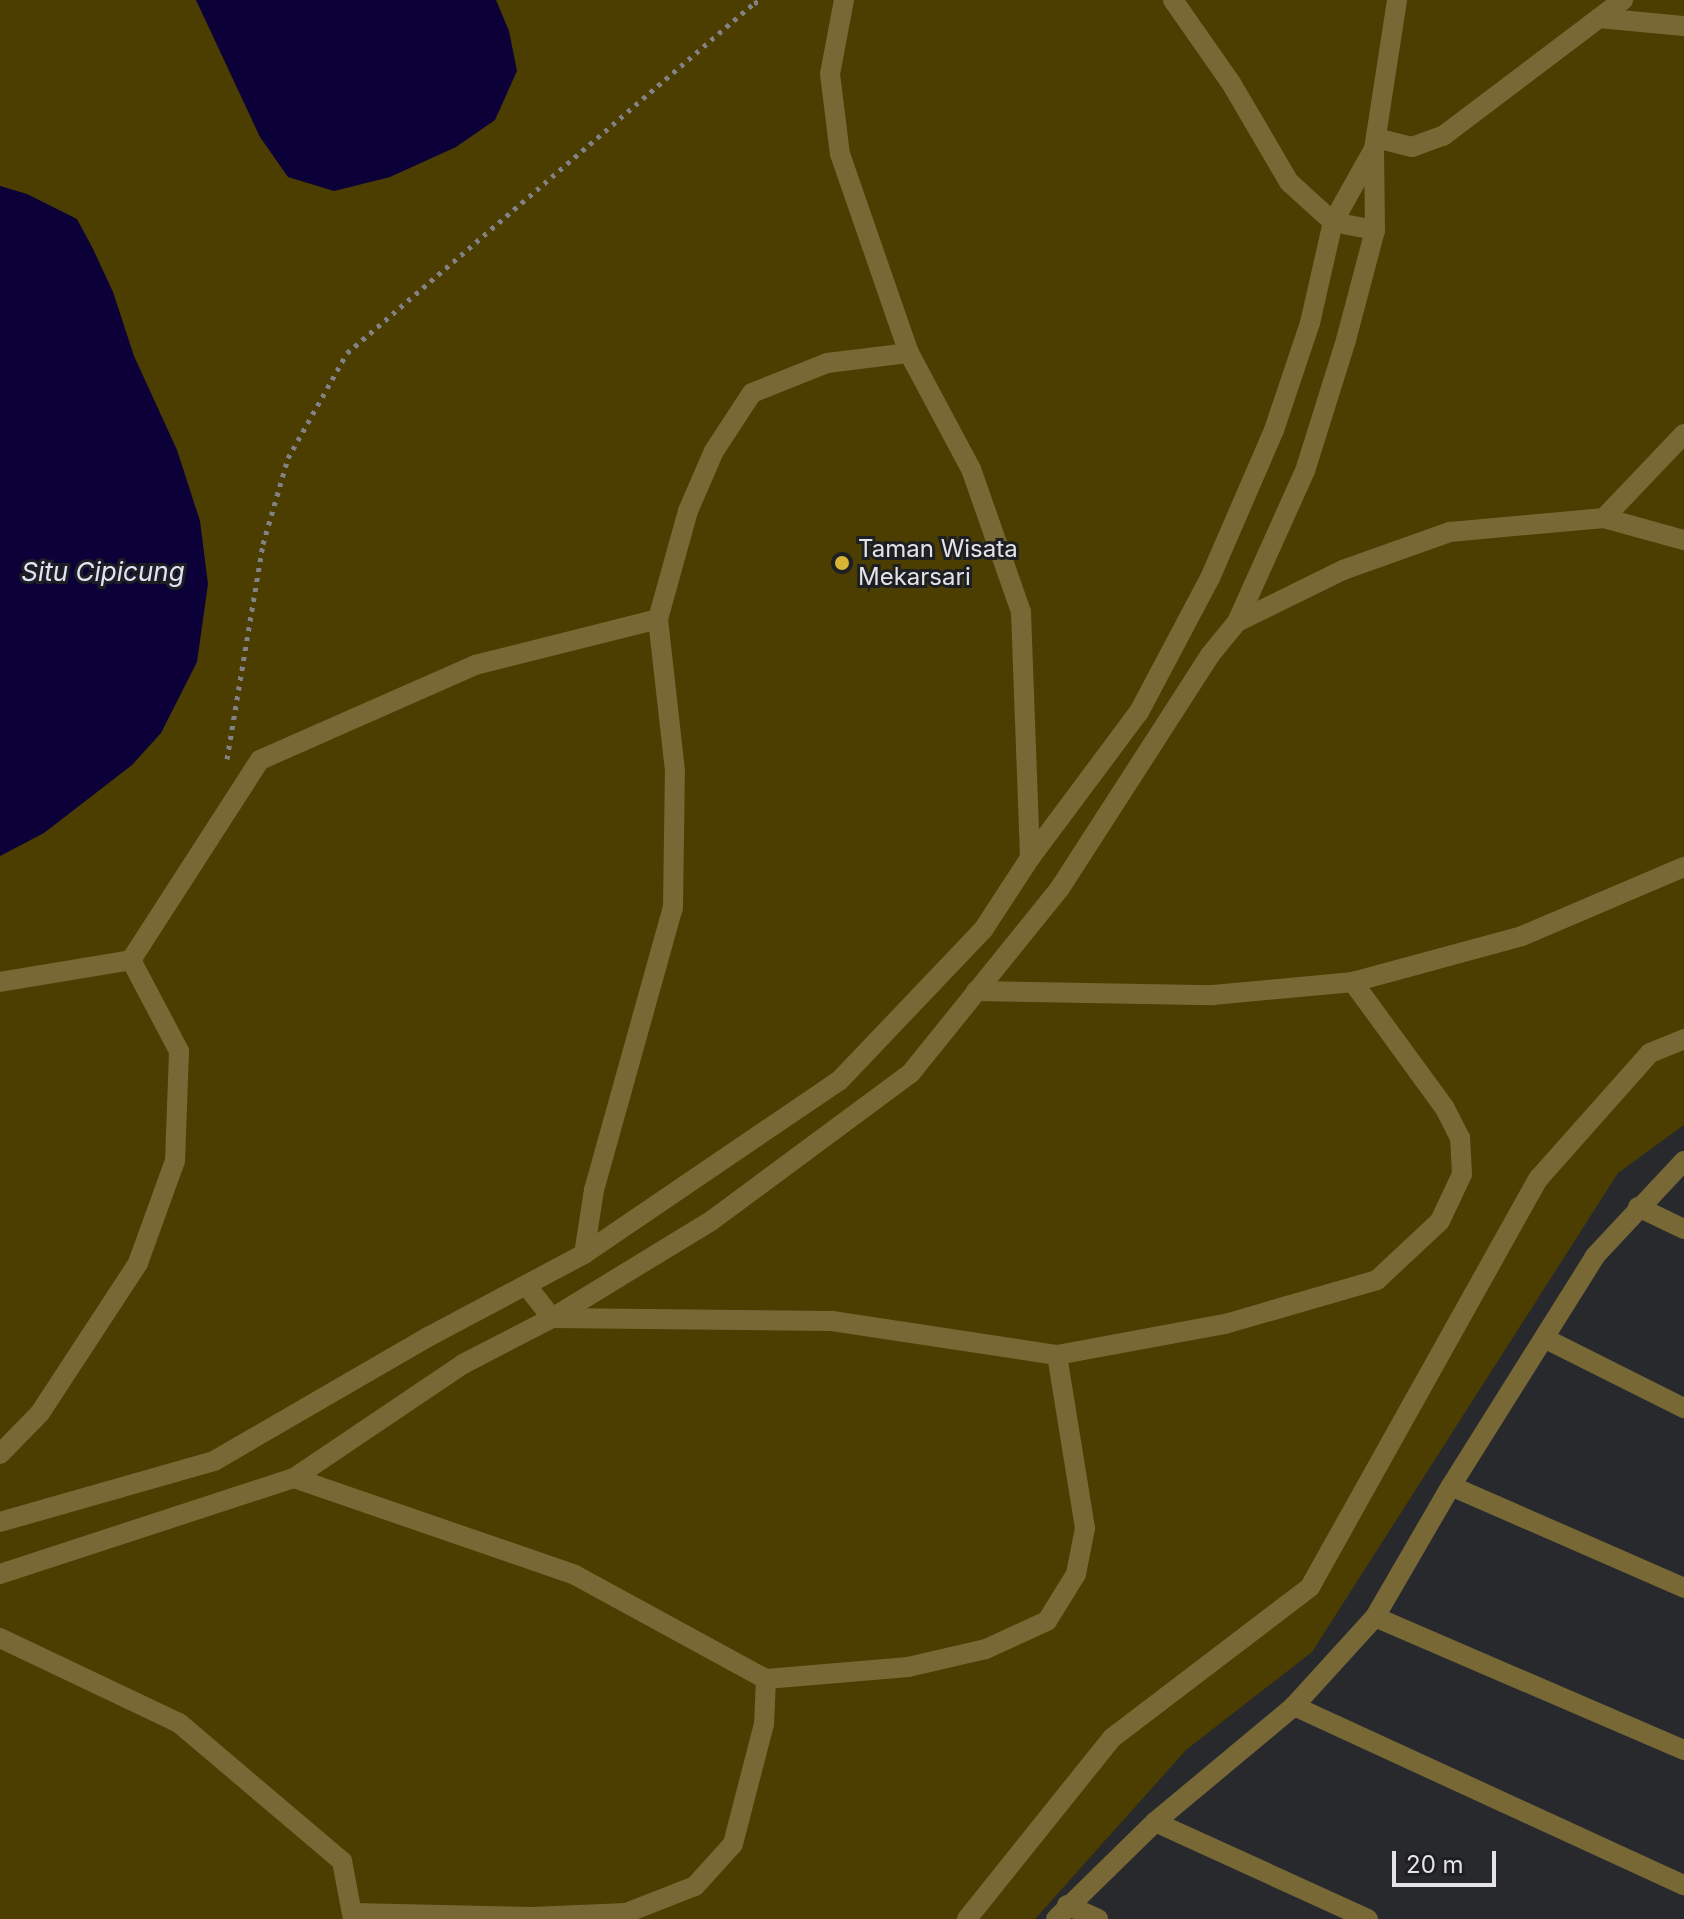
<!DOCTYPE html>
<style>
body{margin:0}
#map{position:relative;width:1684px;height:1919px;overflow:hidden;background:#28292d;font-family:Inter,sans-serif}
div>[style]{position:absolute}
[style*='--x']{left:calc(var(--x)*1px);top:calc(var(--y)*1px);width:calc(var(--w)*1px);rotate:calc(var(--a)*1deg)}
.green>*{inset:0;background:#4c3d00}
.water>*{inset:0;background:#0c0039}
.path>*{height:5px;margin-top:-2.5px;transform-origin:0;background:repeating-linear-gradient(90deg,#828286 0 4px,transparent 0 10px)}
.service>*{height:20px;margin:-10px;padding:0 10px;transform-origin:10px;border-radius:10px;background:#776835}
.minor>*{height:20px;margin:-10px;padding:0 10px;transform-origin:10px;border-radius:10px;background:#776835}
.dots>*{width:22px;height:22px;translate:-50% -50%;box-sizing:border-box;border:4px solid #1e1f23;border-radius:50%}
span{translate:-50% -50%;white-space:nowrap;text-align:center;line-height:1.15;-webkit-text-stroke:6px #1e1f23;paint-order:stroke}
.poi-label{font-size:24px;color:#e4e4e7}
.left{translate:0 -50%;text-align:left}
.water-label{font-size:26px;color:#e0e3f6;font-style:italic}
.scale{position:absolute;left:1392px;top:1851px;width:104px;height:36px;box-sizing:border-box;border:4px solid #e4e4e7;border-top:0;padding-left:10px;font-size:24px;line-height:28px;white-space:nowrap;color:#e4e4e7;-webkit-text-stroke:6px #1e1f23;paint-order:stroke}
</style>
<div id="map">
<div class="green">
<div style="clip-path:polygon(0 0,1684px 0,1684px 1125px,1618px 1173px,1312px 1652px,1186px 1750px,1035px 1919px,0 1919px)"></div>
</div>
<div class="water">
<div style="clip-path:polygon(196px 0,496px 0,509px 31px,517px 71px,495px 120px,456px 147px,390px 177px,334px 191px,288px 177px,260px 137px)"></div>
<div style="clip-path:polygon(0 186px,27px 194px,77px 219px,93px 249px,113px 292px,134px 356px,177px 450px,200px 521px,208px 584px,197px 662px,161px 733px,132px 765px,44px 833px,0 856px)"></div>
</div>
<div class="path">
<div style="--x:227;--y:759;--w:218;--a:-80.5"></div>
<div style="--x:263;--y:544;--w:90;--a:-73.8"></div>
<div style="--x:288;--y:458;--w:120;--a:-60.7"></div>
<div style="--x:347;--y:353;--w:537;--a:-40.69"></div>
<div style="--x:754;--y:3;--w:10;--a:-17"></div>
</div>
<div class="service">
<div style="--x:844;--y:0;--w:75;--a:100.7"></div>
<div style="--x:830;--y:74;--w:81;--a:82.9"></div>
<div style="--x:840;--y:154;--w:211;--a:70.9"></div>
<div style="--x:1173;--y:0;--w:101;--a:55.1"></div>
<div style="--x:1231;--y:83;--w:115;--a:59.6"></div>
<div style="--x:1289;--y:182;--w:59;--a:42.3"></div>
<div style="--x:1333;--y:222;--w:43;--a:10.8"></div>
<div style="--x:1599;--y:18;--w:85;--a:5.4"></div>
<div style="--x:1376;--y:138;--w:37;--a:14"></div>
<div style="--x:1412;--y:147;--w:33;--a:-20"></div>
<div style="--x:1443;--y:136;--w:226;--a:-37.1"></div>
<div style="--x:1604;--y:518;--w:116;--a:-46.4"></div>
<div style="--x:1237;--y:622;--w:118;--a:-26.1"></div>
<div style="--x:1343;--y:570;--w:114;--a:-19.6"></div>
<div style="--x:1450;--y:532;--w:155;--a:-5.2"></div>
<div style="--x:1604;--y:518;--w:83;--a:15.4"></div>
<div style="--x:0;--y:982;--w:133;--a:-9.5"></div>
<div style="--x:976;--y:991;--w:237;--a:1"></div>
<div style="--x:1213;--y:995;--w:141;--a:-5.3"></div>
<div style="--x:584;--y:1254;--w:65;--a:-81.1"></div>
<div style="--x:594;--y:1190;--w:293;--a:-74.4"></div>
<div style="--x:673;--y:908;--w:137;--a:-89.2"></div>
<div style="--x:675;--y:771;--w:153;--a:-96.4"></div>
<div style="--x:658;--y:619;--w:112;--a:-74.5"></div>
<div style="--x:688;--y:511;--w:65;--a:-66.6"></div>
<div style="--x:714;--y:451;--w:69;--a:-56.8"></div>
<div style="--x:752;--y:393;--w:81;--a:-21.8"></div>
<div style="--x:827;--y:363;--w:83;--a:-7"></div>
<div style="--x:909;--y:353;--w:132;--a:61.9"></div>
<div style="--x:971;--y:469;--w:151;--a:70.7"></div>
<div style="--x:1021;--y:612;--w:246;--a:87.9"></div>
<div style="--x:526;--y:1285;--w:42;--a:51.8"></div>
<div style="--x:552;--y:1318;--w:280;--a:0.6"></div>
<div style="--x:832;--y:1321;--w:228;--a:8.6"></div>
<div style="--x:0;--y:1454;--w:57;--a:-45.7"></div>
<div style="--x:40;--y:1413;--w:179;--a:-56.8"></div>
<div style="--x:138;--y:1263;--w:109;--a:-70.1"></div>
<div style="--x:175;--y:1161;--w:110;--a:-87.9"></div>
<div style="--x:179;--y:1051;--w:103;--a:-117.8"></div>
<div style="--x:131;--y:960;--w:238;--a:-57.2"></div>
<div style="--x:260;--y:760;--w:235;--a:-23.8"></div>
<div style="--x:475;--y:665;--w:189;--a:-14.1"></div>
<div style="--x:294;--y:1478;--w:297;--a:19"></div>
<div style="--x:575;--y:1575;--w:217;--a:28.6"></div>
<div style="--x:766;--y:1679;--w:45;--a:92.5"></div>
<div style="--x:764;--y:1724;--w:124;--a:104.5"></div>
<div style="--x:733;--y:1844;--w:57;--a:132.1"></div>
<div style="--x:695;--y:1886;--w:74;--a:158.6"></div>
<div style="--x:626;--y:1913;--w:95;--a:177.6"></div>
<div style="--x:531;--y:1917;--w:177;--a:-178.7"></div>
<div style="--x:0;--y:1522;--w:223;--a:-15.9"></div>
<div style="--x:214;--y:1461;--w:247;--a:-30.1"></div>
<div style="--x:428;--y:1337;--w:177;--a:-28"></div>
<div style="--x:584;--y:1254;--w:308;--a:-34.2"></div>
<div style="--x:839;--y:1081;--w:209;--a:-46.4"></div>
<div style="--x:983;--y:930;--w:86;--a:-56.9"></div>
<div style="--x:1030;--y:858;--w:182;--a:-53.3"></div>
<div style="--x:1139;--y:712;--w:152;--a:-62.1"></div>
<div style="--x:1210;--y:578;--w:161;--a:-66.6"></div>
<div style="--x:1274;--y:430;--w:113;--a:-71.4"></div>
<div style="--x:1310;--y:323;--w:104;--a:-77.2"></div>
<div style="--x:1333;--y:222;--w:84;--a:-60.7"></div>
<div style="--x:0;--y:1574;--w:309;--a:-18.1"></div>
<div style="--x:294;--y:1478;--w:204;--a:-34"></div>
<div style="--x:463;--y:1364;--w:100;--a:-27.3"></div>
<div style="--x:552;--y:1318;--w:186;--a:-31.4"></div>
<div style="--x:711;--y:1221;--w:247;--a:-36.5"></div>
<div style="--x:910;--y:1074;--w:239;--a:-51.1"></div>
<div style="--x:1060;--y:888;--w:277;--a:-57.2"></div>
<div style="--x:1210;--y:655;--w:43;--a:-50.7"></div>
<div style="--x:1237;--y:622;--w:166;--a:-65.8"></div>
<div style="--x:1305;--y:471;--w:137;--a:-72.6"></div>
<div style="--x:1346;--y:340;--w:114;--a:-75.2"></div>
<div style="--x:1375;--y:230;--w:81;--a:-90.7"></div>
<div style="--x:1374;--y:149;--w:151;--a:-81.2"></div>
<div style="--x:0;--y:1638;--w:198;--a:25.4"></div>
<div style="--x:179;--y:1723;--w:214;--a:40.3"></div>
<div style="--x:342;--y:1861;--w:59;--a:79.3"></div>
<div style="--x:766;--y:1679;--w:143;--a:-4.8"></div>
<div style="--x:908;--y:1667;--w:80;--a:-13"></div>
<div style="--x:986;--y:1649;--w:67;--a:-24.7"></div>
<div style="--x:1047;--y:1621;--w:55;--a:-58.3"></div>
<div style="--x:1076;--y:1574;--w:47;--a:-78.9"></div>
<div style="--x:1085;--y:1528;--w:175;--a:-99.2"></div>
<div style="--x:1057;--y:1355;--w:171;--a:-10.5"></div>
<div style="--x:1225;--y:1324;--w:158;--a:-16.1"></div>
<div style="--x:1377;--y:1280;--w:86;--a:-43.1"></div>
<div style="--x:1440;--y:1221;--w:52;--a:-64.9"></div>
<div style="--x:1462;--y:1174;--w:36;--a:-93"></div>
<div style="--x:1460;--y:1138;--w:35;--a:-117"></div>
<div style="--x:1444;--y:1107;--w:155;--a:-126.1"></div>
<div style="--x:1353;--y:982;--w:175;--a:-15.2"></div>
<div style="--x:1522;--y:936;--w:176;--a:-23.1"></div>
<div style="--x:967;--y:1919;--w:232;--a:-51.3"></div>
<div style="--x:1112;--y:1738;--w:249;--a:-37.3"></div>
<div style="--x:1310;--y:1587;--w:469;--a:-60.8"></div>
<div style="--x:1539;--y:1178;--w:167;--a:-48.4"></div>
<div style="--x:1650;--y:1053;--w:37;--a:-22"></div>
</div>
<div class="minor">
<div style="--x:1638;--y:1207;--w:51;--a:25.6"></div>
<div style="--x:1544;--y:1338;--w:157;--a:26.6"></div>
<div style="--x:1451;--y:1486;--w:254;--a:23.6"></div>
<div style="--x:1375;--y:1617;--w:336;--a:23.3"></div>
<div style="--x:1294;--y:1706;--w:429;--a:24.7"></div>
<div style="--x:1155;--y:1822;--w:234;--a:24.5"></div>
<div style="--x:1067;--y:1905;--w:34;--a:24"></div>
<div style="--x:1056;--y:1919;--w:139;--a:-44.4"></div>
<div style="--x:1155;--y:1822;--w:181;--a:-39.8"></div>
<div style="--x:1294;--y:1706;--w:120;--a:-47.7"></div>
<div style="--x:1375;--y:1617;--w:151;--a:-59.9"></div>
<div style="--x:1451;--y:1486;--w:271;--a:-57.9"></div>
<div style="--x:1595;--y:1256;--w:130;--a:-46.9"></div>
</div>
<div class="dots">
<div style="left:842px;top:563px;background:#d7b434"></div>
</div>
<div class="poi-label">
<span class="left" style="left:858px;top:563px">Taman Wisata<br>Mekarsari</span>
</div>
<div class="water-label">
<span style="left:103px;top:572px">Situ Cipicung</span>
</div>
<div class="scale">20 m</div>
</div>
